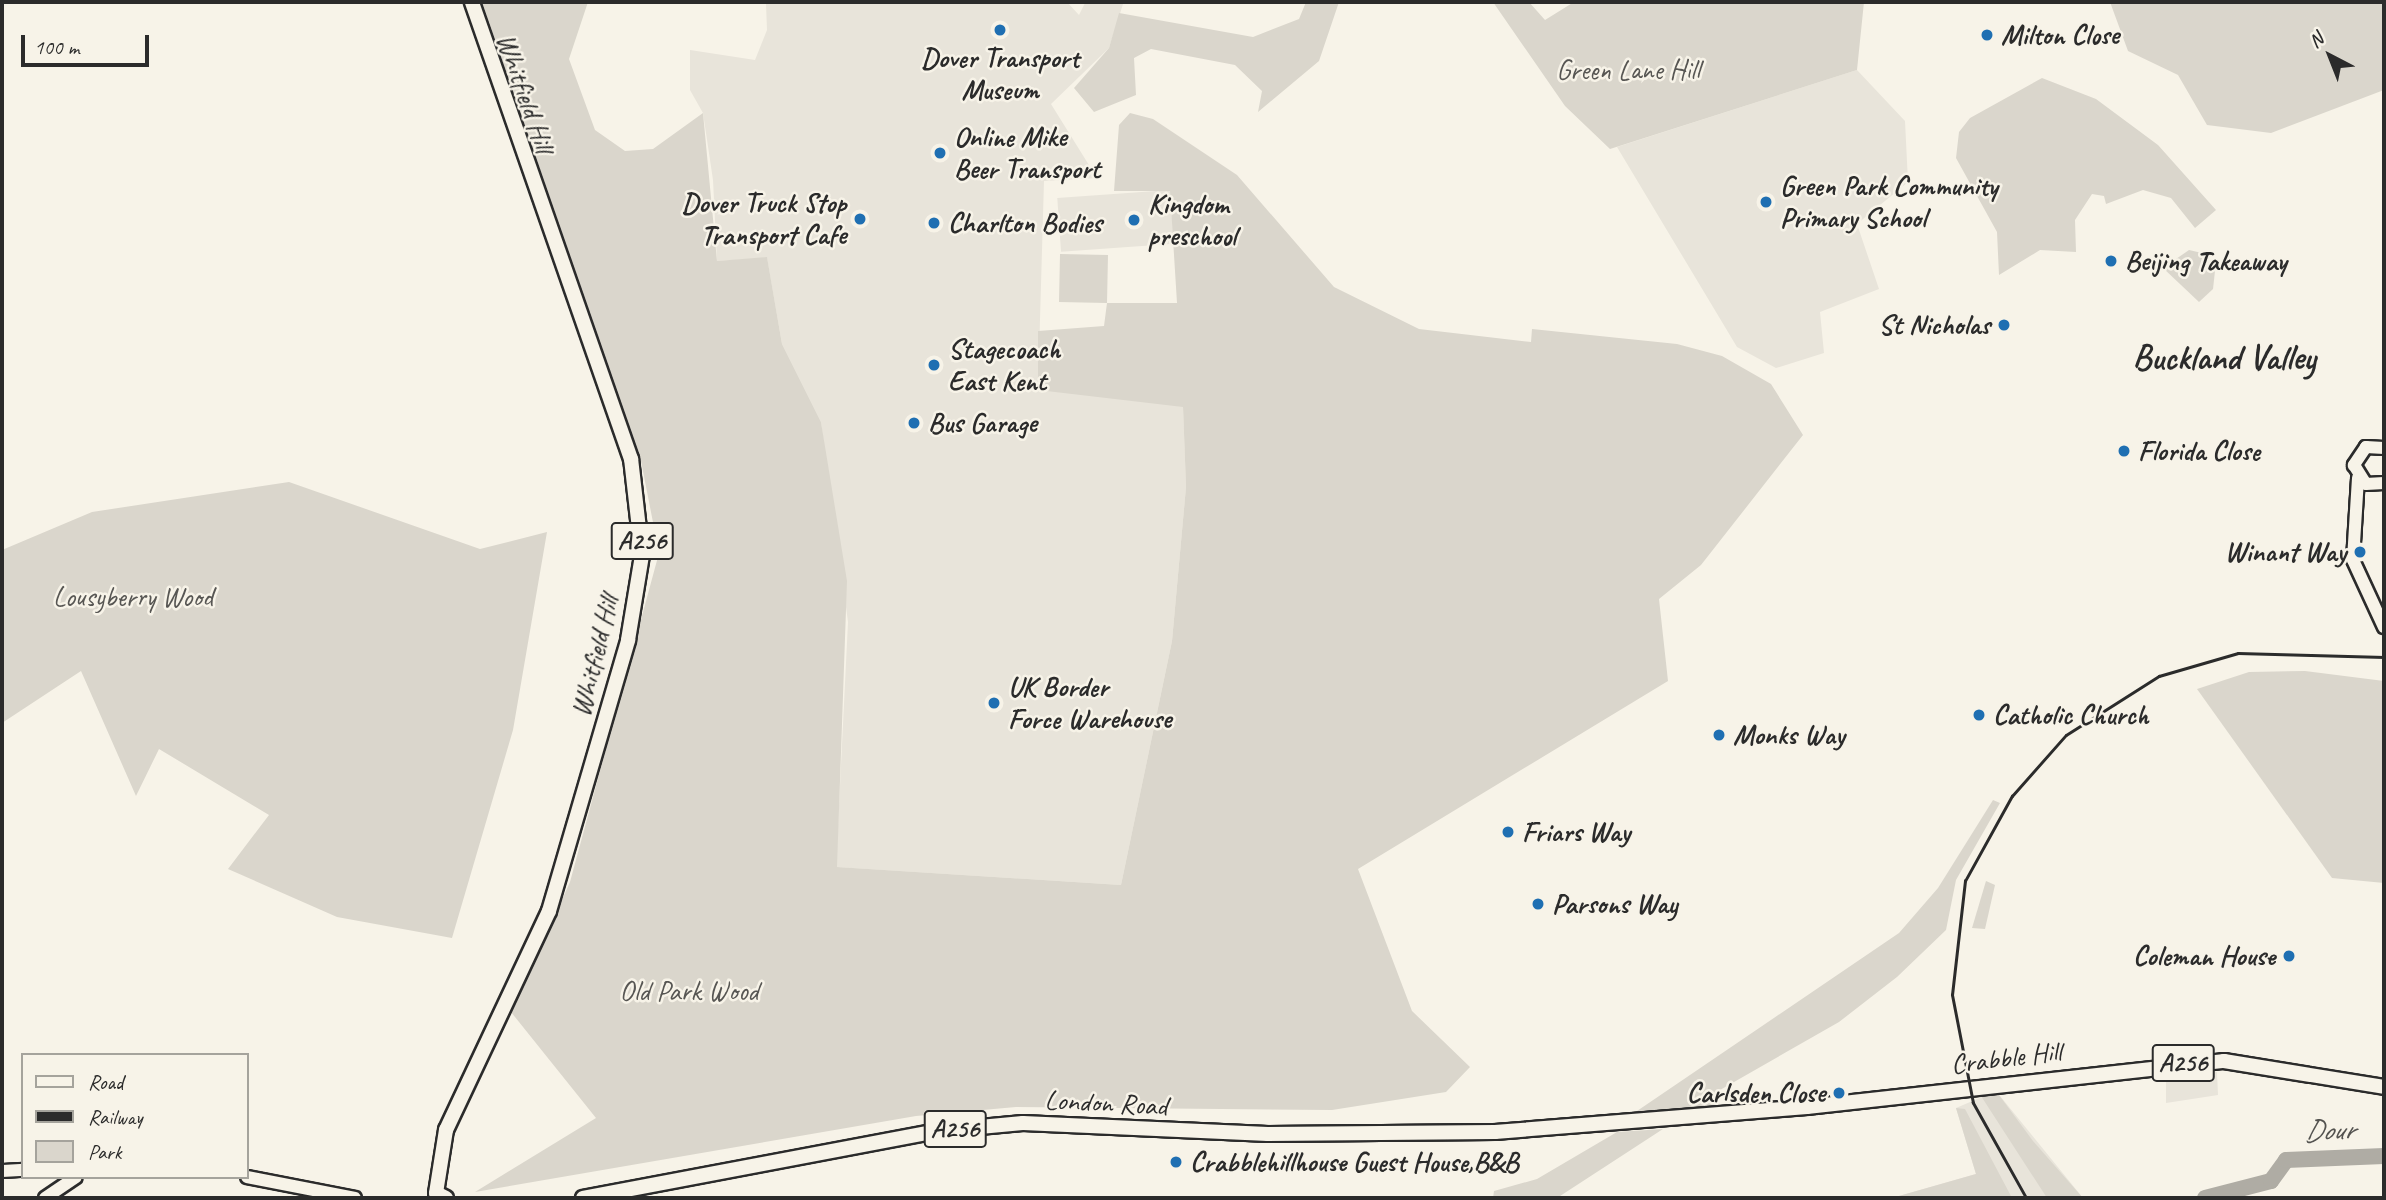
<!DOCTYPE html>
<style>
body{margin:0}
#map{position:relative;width:2386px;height:1200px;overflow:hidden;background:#f7f3e8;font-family:Caveat,sans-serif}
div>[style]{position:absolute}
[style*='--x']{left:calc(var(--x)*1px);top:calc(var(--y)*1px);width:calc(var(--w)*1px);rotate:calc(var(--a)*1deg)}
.built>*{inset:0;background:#e8e4da;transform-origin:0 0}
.green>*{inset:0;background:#dad6cc}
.river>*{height:16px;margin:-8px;padding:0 8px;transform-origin:8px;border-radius:8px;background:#afaca4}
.roads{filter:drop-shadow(2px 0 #2b2b2b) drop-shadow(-2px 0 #2b2b2b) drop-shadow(0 2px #2b2b2b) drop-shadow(0 -2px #2b2b2b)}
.minor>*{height:12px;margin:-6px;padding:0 6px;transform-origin:6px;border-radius:6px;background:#f7f3e8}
.major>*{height:14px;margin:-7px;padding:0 7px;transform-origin:7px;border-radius:7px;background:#f7f3e8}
.rail>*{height:2.5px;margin:-1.25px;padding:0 1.25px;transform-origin:1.25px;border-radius:1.25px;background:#2b2b2b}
.dots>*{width:19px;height:19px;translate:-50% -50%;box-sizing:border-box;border:4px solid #f7f3e8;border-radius:50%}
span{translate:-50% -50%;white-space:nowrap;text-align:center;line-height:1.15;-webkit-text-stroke:5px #f7f3e8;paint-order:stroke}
.shield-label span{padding:2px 5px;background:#f7f3e8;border:2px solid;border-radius:5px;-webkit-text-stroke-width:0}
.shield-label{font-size:26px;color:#2b2b2b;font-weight:700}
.poi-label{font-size:28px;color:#2b2b2b;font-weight:700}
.left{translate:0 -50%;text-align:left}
.right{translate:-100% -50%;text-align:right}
.park-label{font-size:28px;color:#575653}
.street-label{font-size:28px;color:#2b2b2b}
.water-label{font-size:30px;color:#53524f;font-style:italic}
.district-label{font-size:35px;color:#2b2b2b;font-weight:700}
.frame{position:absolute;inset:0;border:4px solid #2b2b2b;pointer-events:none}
.legend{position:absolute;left:21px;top:1053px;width:228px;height:126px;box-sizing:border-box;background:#f7f3e8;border:2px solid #a5a39c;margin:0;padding:9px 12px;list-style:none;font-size:21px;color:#2b2b2b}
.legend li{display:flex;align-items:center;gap:14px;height:35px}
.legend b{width:35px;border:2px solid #a5a39c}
.north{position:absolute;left:2295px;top:21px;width:70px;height:70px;-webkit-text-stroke:5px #f7f3e8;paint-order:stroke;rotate:318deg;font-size:19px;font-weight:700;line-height:28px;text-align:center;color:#2b2b2b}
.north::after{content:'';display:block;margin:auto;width:24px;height:32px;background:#2b2b2b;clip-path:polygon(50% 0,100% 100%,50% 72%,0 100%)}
.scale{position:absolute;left:21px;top:35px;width:128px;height:32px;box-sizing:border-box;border:4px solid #2b2b2b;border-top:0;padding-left:9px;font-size:21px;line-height:24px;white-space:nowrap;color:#2b2b2b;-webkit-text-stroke:5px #f7f3e8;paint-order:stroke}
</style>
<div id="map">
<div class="built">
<div style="clip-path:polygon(1067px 2px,1079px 15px,1085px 3px,1123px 4px,1109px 48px,1051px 104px,1097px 178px,1044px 181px,1038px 389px,1183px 406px,1186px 487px,1172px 641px,1121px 885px,836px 867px,848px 622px,821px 422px,782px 344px,767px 258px,717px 261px,713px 180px,703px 113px,690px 90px,690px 50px,755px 60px,767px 30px,766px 4px)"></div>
<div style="clip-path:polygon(1857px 70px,1905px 121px,1908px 182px,1857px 224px,1879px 289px,1820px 312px,1824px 353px,1776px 368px,1737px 347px,1617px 147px)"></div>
<div style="left:1170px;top:190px;width:54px;height:113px;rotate:86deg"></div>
<div style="clip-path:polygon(2217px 1072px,2218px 1095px,2166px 1103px,2166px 1074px)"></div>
<div style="clip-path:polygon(1996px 1091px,2083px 1198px,1892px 1198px,1976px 1174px,1956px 1108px)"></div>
</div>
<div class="green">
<div style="clip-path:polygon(482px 2px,588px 2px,569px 59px,595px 130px,625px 151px,653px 149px,703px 113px,717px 261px,767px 257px,782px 344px,821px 422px,847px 581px,837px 867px,1121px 885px,1172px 641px,1186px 487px,1183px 407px,1038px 390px,1038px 331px,1104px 326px,1107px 303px,1059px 302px,1060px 254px,1108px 255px,1107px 303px,1177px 303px,1170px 191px,1114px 191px,1119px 125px,1130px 113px,1153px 119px,1237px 175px,1334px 287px,1419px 329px,1531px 342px,1532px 329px,1677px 344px,1722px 356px,1771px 384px,1803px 435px,1701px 565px,1659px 599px,1668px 681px,1358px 869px,1412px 1011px,1470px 1067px,1446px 1092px,1332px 1110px,1016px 1107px,916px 1116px,475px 1192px,596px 1118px,511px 1012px,570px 882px,659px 553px,641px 461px)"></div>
<div style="clip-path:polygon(1306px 2px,1339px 2px,1319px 61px,1258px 112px,1262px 91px,1235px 65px,1151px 49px,1134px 58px,1136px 95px,1094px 112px,1074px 88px,1109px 48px,1119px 13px,1253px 37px,1299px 19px)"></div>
<div style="clip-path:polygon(1493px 2px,1529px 2px,1545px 20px,1574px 2px,1864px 2px,1857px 70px,1610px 149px,1565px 106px)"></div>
<div style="clip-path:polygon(2110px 2px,2384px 2px,2384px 90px,2271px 133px,2207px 125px,2178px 75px,2128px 51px)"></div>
<div style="clip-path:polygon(2042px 78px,2096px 99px,2158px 145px,2216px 210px,2195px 228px,2171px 198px,2143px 190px,2106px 204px,2104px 196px,2092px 194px,2075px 220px,2076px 252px,2040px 250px,1999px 275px,1997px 232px,1956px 158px,1959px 132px,1970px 118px)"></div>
<div style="clip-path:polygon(2189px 250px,2202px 253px,2215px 271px,2213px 289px,2199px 302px,2163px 268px)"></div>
<div style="clip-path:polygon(289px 482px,480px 549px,547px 532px,513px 730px,452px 938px,337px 917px,228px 869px,269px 815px,159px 749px,136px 796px,81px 671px,2px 723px,2px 550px,92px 512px)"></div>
<div style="clip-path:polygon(2305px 671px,2384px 681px,2384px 883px,2332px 878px,2197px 689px,2249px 672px)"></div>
<div style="clip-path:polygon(1993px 800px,2000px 803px,1956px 880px,1946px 930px,1897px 977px,1839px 1022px,1720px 1090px,1719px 1108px,1637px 1111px,1899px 933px,1938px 888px)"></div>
<div style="clip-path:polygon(1986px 881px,1995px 885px,1985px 929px,1972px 928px)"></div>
<div style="clip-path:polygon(1996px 1091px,2033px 1141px,2083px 1198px,2047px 1198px,1981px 1096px)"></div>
<div style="clip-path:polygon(1956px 1108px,1965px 1109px,2012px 1198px,1892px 1198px,1976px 1174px)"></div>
<div style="clip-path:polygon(1663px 1129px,1557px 1198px,1493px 1198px,1494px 1191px,1537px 1179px,1617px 1132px)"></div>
</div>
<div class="river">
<div style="--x:2205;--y:1198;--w:68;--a:-14.4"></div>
<div style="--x:2271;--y:1181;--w:26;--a:-54"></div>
<div style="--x:2286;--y:1160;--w:98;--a:-2.3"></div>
</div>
<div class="roads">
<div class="minor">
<div style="--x:2384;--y:448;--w:18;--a:-177"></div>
<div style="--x:2366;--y:447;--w:22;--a:124"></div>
<div style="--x:2354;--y:465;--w:22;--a:58"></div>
<div style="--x:2366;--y:484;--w:18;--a:-3"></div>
<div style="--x:2358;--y:478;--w:82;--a:93.5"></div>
<div style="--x:2353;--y:560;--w:74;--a:65.2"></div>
<div style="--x:2;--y:1171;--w:21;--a:-3"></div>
<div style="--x:247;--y:1177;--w:110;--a:11"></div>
<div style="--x:45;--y:1198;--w:37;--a:-34"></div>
</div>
<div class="major">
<div style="--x:446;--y:1198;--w:11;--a:-153"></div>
<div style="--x:436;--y:1193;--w:64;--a:-81"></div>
<div style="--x:446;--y:1130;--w:242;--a:-64.8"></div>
<div style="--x:549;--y:911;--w:282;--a:-73.7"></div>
<div style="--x:628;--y:640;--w:86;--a:-80.6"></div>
<div style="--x:642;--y:555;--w:97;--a:-96.5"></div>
<div style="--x:631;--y:459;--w:484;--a:-109.2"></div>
<div style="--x:583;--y:1198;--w:360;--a:-10.7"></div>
<div style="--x:937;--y:1131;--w:86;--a:-5.3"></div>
<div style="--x:1023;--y:1123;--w:245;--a:2.6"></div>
<div style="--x:1268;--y:1134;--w:227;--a:-0.5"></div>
<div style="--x:1495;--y:1132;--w:313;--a:-4.6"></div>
<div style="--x:1807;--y:1107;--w:420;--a:-6.3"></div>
<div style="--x:2224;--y:1061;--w:162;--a:9.2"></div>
</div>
</div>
<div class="rail">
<div style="--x:2026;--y:1198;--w:109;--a:-119.2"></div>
<div style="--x:1973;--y:1103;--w:110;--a:-101"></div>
<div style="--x:1952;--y:995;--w:115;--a:-83.5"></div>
<div style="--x:1965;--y:881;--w:97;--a:-61.1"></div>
<div style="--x:2012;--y:796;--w:81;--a:-48.5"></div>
<div style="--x:2066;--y:735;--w:110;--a:-32.4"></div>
<div style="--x:2159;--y:676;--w:82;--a:-16.2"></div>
<div style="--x:2238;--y:653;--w:146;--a:1.6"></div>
</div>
<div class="dots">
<div style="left:1000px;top:30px;background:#1f6fb2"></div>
<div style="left:1987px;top:35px;background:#1f6fb2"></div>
<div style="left:940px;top:153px;background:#1f6fb2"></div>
<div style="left:1766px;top:202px;background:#1f6fb2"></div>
<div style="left:860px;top:219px;background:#1f6fb2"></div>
<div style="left:1134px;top:220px;background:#1f6fb2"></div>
<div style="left:934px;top:223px;background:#1f6fb2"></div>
<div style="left:2111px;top:261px;background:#1f6fb2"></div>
<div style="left:2004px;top:325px;background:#1f6fb2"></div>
<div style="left:934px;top:365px;background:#1f6fb2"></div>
<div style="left:914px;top:423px;background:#1f6fb2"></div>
<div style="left:2124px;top:451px;background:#1f6fb2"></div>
<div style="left:2360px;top:552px;background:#1f6fb2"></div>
<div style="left:994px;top:703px;background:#1f6fb2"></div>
<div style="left:1979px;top:715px;background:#1f6fb2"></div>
<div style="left:1719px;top:735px;background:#1f6fb2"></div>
<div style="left:1508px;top:832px;background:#1f6fb2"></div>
<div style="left:1538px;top:904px;background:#1f6fb2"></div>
<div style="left:2289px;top:956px;background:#1f6fb2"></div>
<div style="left:1839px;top:1093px;background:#1f6fb2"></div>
<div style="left:1176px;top:1162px;background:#1f6fb2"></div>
</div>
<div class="shield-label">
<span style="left:642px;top:541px">A256</span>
<span style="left:2183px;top:1063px">A256</span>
<span style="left:955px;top:1129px">A256</span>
</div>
<div class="poi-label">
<span class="left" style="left:2001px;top:35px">Milton Close</span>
<span style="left:1000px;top:74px">Dover Transport<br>Museum</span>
<span class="left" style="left:954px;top:153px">Online Mike<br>Beer Transport</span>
<span class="left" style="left:1780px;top:202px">Green Park Community<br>Primary School</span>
<span class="right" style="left:846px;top:219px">Dover Truck Stop<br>Transport Cafe</span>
<span class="left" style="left:1148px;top:220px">Kingdom<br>preschool</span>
<span class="left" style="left:948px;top:223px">Charlton Bodies</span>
<span class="left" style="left:2125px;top:261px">Beijing Takeaway</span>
<span class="right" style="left:1990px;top:325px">St Nicholas</span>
<span class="left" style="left:948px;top:365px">Stagecoach<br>East Kent</span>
<span class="left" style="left:928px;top:423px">Bus Garage</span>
<span class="left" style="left:2138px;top:451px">Florida Close</span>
<span class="right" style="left:2346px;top:552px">Winant Way</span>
<span class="left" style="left:1008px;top:703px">UK Border<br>Force Warehouse</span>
<span class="left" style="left:1993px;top:715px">Catholic Church</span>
<span class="left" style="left:1733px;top:735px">Monks Way</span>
<span class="left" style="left:1522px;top:832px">Friars Way</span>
<span class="left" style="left:1552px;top:904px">Parsons Way</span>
<span class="right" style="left:2275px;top:956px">Coleman House</span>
<span class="right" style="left:1825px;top:1093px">Carlsden Close</span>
<span class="left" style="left:1190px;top:1162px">Crabblehillhouse Guest House,B&amp;B</span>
</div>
<div class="park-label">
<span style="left:1628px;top:70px">Green Lane Hill</span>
<span style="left:133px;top:597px">Lousyberry Wood</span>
<span style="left:689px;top:991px">Old Park Wood</span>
</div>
<div class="street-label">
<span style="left:525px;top:93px;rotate:71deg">Whitfield Hill</span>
<span style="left:595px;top:656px;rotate:-76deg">Whitfield Hill</span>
<span style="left:2006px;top:1058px;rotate:-7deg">Crabble Hill</span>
<span style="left:1106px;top:1103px;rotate:3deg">London Road</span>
</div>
<div class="water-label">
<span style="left:2329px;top:1130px;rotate:-2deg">Dour</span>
</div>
<div class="district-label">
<span style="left:2224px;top:358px">Buckland Valley</span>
</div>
<div class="frame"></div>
<ul class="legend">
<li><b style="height:9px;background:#f7f3e8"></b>Road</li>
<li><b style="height:9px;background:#2b2b2b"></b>Railway</li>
<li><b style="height:19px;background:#dad6cc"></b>Park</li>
</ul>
<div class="north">N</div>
<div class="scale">100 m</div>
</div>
